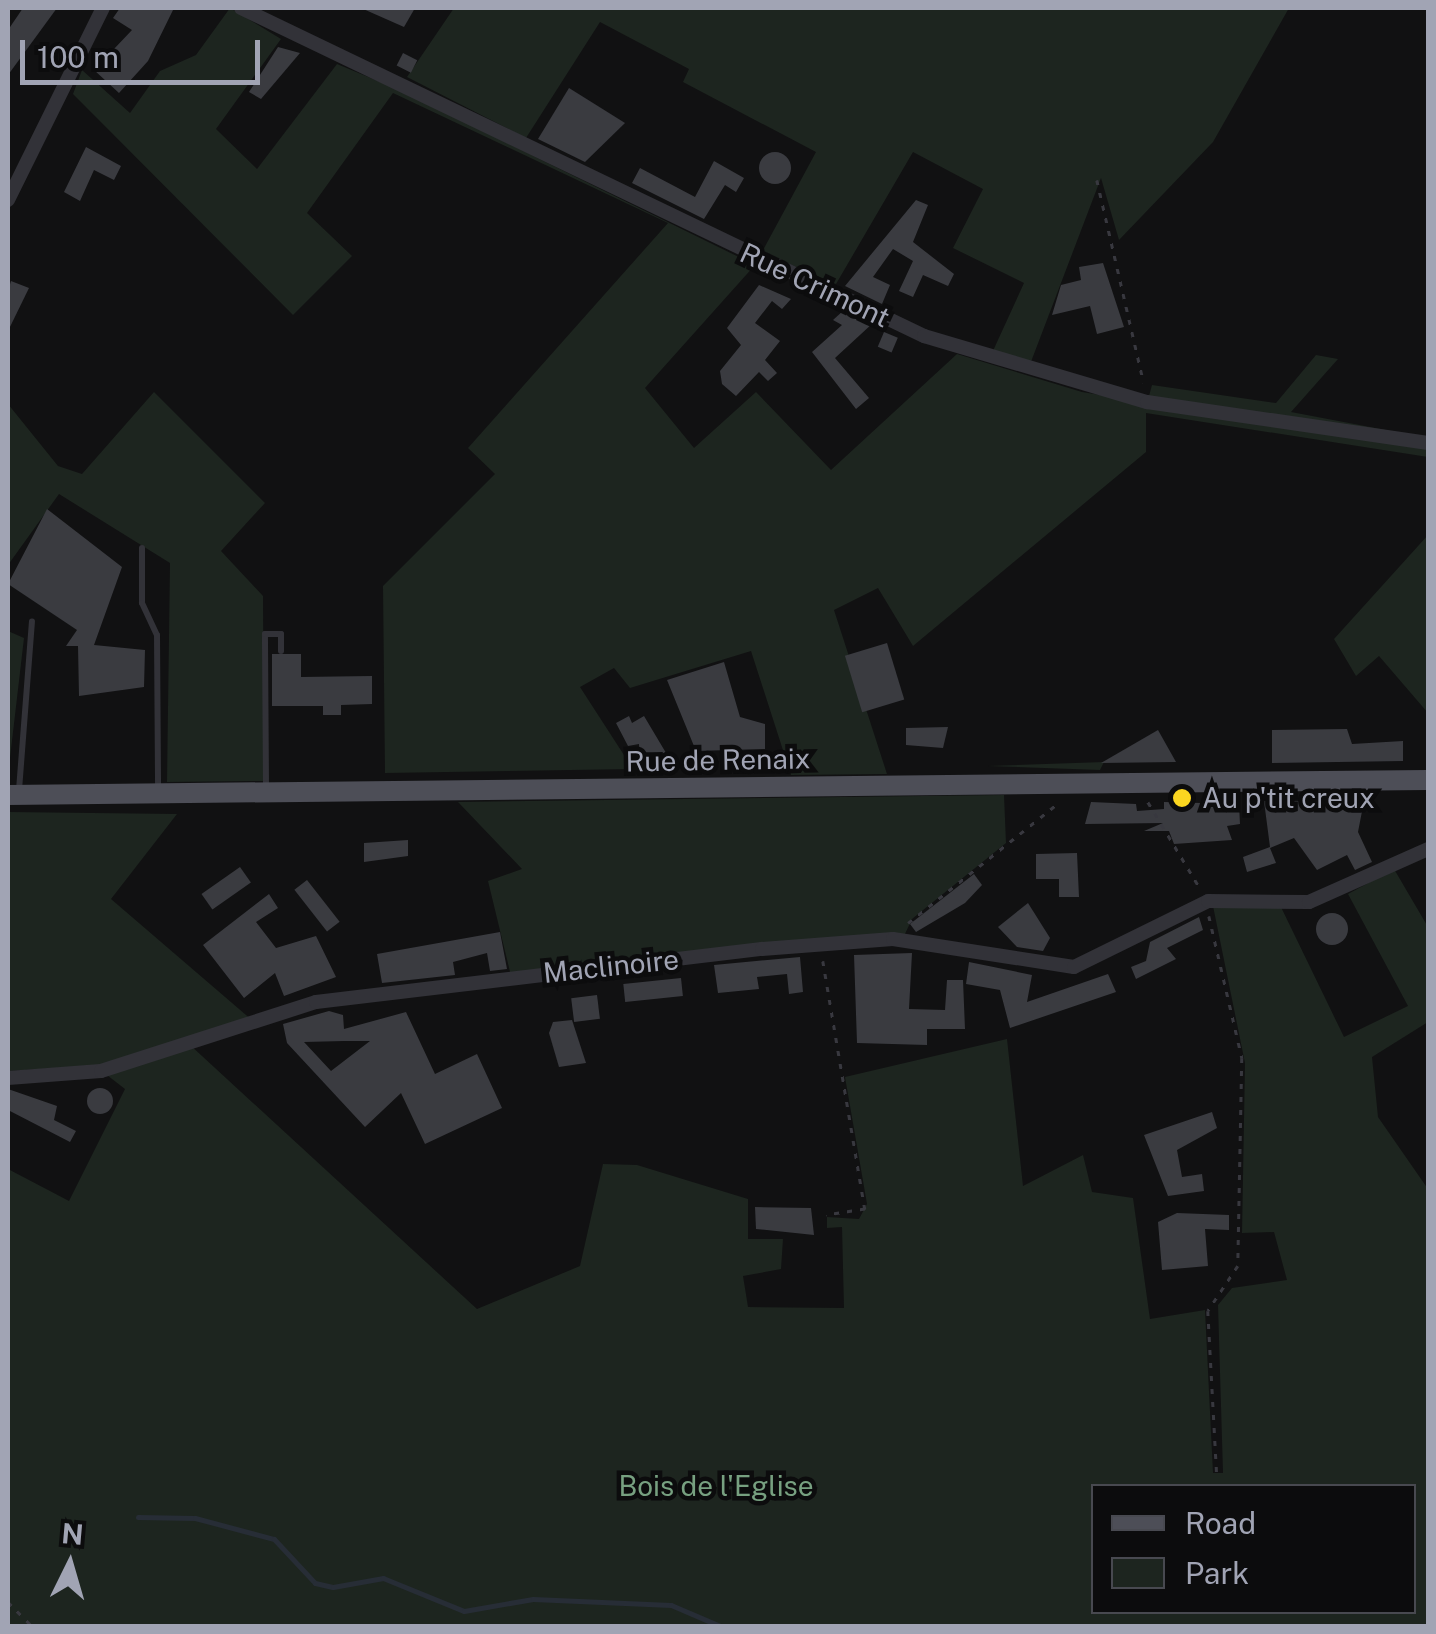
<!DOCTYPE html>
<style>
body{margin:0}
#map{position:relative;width:1436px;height:1634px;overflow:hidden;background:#111112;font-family:"Public Sans",sans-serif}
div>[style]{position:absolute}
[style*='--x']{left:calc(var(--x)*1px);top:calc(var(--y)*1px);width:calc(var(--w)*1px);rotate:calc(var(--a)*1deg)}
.green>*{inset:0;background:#1d251f}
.stream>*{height:5px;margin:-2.5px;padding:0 2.5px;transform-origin:2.5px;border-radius:2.5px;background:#272d36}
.building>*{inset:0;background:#3a3b40;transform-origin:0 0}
.round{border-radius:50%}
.path>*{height:2.5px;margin-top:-1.25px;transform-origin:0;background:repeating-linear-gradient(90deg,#38383f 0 5px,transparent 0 13px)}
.lane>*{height:6px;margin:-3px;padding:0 3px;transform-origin:3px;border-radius:3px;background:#323238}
.street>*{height:14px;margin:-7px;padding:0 7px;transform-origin:7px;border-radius:7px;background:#323238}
.primary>*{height:20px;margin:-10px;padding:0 10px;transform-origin:10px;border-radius:10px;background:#4d4e57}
.dots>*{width:28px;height:28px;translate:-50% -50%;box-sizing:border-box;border:5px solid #0c0c0d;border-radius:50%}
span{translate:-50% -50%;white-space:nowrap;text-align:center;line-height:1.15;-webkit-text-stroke:9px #0c0c0d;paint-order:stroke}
.street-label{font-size:28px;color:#a1a4b4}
.poi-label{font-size:28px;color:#a1a4b4}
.left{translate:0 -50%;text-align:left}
.park-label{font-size:28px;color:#77a080}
.frame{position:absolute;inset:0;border:10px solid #a1a4b4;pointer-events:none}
.legend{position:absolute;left:1091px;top:1484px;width:325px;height:130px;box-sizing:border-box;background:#0c0c0d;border:2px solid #484950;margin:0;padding:12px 18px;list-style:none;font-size:30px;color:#a1a4b4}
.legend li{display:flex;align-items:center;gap:20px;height:50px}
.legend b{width:50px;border:2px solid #484950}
.north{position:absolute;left:20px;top:1514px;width:100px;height:100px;-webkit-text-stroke:8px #0c0c0d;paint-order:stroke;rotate:5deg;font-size:28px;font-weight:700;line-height:40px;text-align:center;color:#a1a4b4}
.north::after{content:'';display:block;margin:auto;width:35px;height:45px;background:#a1a4b4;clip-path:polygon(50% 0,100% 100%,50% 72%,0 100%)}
.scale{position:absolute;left:20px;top:40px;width:240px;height:45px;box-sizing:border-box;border:5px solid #a1a4b4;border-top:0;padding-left:12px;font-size:30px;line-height:35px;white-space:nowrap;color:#a1a4b4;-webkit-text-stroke:8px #0c0c0d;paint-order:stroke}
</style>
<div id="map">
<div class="green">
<div style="clip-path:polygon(230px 8px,281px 39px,216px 129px,257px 169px,337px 64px,397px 89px,755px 265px,645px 388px,694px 448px,756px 392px,831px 470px,957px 354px,1082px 392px,1428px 448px,1428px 457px,1146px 413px,1146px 452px,913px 646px,878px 588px,834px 610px,887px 774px,791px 775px,751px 651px,630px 688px,614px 668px,580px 687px,633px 769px,385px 773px,383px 586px,495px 474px,468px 448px,668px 223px,393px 93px,307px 213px,352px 256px,293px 315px,73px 94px,82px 70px,130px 113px,160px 71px,196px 55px)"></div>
<div style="clip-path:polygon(454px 8px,1289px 8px,1213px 142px,1119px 240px,1101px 178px,1029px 367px,992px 353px,1024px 283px,953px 248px,983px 189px,913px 152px,836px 284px,762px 252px,816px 152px,683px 82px,689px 69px,600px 22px,526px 138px,407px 77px)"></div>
<div style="clip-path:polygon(1316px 355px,1338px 359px,1291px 412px,1428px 438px,1149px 396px,1152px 385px,1276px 403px)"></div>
<div style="clip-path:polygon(154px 392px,265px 503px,221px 551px,263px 596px,264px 781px,167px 782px,170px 563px,59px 494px,8px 565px,8px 404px,58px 466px,82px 474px)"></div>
<div style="clip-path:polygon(1428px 535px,1428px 713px,1379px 656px,1356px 676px,1334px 639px)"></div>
<div style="clip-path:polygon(8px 631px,24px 638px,8px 775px)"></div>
<div style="clip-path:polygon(1104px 762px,1100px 770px,988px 766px)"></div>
<div style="clip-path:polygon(1004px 795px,1006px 843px,912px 919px,904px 936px,511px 976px,488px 881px,522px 869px,458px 802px)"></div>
<div style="clip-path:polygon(8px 812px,177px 814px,111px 899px,253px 1021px,105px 1065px,8px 1071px)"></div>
<div style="clip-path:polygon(evenodd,1394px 869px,1428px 927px,1428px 1022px,1372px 1057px,1378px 1117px,1428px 1189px,1428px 1626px,8px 1626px,8px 1169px,69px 1201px,125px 1089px,103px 1072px,189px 1044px,477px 1309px,580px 1266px,603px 1164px,637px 1165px,748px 1199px,748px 1239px,783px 1239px,781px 1269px,743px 1276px,748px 1307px,844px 1308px,842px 1227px,827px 1228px,827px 1217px,859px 1219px,867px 1204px,845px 1077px,1007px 1039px,1023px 1186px,1083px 1155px,1092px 1192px,1133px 1198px,1150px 1319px,1205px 1310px,1213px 1473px,1223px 1473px,1218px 1305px,1232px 1288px,1287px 1280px,1274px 1232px,1242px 1233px,1245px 1063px,1213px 906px,1280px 905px,1344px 1037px,1408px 1006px,1348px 894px,1394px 869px,1094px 1486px,1414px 1486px,1414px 1612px,1094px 1612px,1094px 1486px)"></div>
</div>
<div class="stream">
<div style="--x:138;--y:1517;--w:57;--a:1"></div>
<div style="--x:195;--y:1518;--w:82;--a:14.9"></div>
<div style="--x:274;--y:1539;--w:60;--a:47"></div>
<div style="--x:315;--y:1583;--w:18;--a:13"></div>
<div style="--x:333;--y:1587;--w:51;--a:-10.2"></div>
<div style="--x:383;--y:1578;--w:87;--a:22.2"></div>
<div style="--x:464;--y:1611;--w:70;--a:-9.9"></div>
<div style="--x:533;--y:1599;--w:138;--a:2.5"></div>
<div style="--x:671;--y:1605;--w:53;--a:23.2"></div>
</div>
<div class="building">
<div style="clip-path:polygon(23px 8px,57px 8px,8px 75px,8px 30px)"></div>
<div style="clip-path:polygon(120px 8px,174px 8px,148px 61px,119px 93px,94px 70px,132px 30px,113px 18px)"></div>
<div style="clip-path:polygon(361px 8px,415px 8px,404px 27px)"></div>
<div style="clip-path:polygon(278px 47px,300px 53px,261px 99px,249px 92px)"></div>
<div style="left:403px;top:53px;width:16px;height:14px;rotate:27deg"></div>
<div style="clip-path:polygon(569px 88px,625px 123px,585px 162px,538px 139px)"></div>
<div style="clip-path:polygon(86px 147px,121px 166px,114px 180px,94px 170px,80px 201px,64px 192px)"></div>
<div class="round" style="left:759px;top:152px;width:32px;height:32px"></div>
<div style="clip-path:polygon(714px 161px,744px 178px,736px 192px,725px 185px,704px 219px,632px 183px,640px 168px,695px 197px)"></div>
<div style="clip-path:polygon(916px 200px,928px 205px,913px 242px,954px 274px,948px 286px,923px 275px,913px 297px,899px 291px,913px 261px,893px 249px,873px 277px,890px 285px,882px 304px,845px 286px)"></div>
<div style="clip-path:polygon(1103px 263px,1124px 327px,1097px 334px,1090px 306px,1052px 315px,1061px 285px,1081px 280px,1079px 267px)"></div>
<div style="clip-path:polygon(11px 281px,29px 288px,8px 331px,8px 291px)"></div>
<div style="clip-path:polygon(759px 285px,791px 299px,782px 309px,772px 301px,755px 323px,780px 341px,765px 360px,777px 373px,768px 381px,759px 372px,736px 396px,722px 384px,720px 371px,741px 345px,727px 328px)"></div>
<div style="clip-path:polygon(844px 310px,873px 323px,835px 358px,869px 398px,856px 409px,812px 352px,842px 325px,833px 320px)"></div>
<div style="left:884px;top:332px;width:15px;height:16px;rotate:23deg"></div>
<div style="clip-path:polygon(47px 509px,122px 567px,94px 645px,145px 650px,144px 687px,79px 696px,78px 646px,66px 646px,77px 630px,8px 584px)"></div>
<div style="left:887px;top:643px;width:59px;height:44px;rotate:73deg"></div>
<div style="clip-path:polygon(272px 654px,301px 654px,301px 677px,372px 676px,372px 704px,341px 705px,341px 715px,323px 715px,323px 706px,272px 706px)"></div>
<div style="clip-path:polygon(724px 662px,740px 717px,765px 724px,765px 749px,696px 751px,667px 680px)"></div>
<div style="clip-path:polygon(629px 716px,632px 723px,644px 716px,675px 768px,640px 768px,639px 744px,628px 746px,616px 723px)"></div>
<div style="clip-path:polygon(948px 727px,943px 748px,906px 745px,906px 728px)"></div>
<div style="clip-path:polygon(1347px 729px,1352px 744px,1403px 741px,1403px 761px,1272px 763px,1272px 730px)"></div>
<div style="clip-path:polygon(1158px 730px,1176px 762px,1101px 763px)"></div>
<div style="clip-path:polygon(1264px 801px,1364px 801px,1358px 832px,1372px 862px,1355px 870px,1347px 855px,1317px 870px,1294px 838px,1270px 848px,1276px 863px,1247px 872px,1243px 857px,1270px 847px)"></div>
<div style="clip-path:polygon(1091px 802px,1136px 804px,1137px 811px,1164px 809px,1164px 802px,1239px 804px,1240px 824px,1227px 826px,1232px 840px,1174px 844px,1169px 831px,1144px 831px,1163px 823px,1085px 824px)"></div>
<div style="clip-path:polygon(408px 840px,408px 856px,364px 862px,364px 843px)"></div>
<div style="clip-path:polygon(1077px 853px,1079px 897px,1059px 897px,1059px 879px,1036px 879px,1036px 854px)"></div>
<div style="left:240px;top:867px;width:19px;height:47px;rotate:55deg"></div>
<div style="clip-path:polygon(974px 874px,982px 885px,965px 903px,916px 932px,910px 924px)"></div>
<div style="left:307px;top:880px;width:53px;height:16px;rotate:52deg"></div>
<div style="clip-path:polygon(269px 894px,278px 908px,256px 922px,276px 948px,316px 936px,336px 977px,284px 996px,275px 973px,244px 998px,203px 945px)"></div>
<div style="clip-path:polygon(1028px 903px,1050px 938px,1043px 951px,1017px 947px,998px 927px)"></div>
<div class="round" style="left:1316px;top:913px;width:32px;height:32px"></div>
<div style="clip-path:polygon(1199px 917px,1203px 930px,1167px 948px,1176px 959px,1136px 979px,1131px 967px,1146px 961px,1150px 942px)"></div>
<div style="clip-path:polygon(500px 932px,507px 969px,490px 971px,487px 953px,453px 962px,455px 975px,382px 983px,377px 954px)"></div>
<div style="clip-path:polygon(912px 953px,909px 1009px,945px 1010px,947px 980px,963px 980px,965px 1029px,927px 1029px,927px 1045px,857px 1043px,854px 955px)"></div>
<div style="clip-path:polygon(800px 957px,803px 992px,789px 994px,787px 974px,757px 977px,759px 989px,718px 993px,714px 965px)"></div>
<div style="clip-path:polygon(969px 962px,1032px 975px,1027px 1002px,1108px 974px,1116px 992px,1010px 1028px,1000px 990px,966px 984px)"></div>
<div style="left:681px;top:978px;width:18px;height:58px;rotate:84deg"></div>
<div style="left:597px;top:995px;width:24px;height:26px;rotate:83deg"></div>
<div style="clip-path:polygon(evenodd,329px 1011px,343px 1015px,344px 1029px,406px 1012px,435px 1074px,477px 1054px,502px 1108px,425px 1144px,401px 1093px,365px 1127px,287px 1043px,283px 1024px,329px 1011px,344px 1041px,370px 1041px,331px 1071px,304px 1042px,344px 1041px)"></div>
<div style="clip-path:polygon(572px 1020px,586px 1063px,559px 1067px,549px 1033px,553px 1022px)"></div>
<div class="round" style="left:87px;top:1088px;width:26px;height:26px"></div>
<div style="clip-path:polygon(8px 1089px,57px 1106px,54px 1120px,76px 1131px,70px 1142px,8px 1110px)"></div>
<div style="clip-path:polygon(1212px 1112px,1217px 1128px,1177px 1150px,1182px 1177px,1202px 1174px,1204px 1191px,1168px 1196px,1144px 1135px)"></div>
<div style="clip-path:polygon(755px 1207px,811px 1208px,814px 1235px,756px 1229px)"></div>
<div style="clip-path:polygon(1177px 1213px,1229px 1215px,1229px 1230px,1205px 1229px,1208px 1266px,1162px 1270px,1158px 1222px)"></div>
</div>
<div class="path">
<div style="--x:1097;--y:180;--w:208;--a:77"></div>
<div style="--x:1148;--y:802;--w:103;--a:58.9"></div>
<div style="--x:1209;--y:916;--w:146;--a:76.9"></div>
<div style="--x:1242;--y:1058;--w:208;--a:91.1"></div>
<div style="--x:1238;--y:1266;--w:54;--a:123.7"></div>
<div style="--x:1208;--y:1311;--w:164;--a:86.9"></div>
<div style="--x:908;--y:923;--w:191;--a:-38.6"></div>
<div style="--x:823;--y:961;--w:252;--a:80.4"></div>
<div style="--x:865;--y:1209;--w:39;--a:171"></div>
<div style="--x:8;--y:1300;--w:12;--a:90"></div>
<div style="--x:8;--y:1602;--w:34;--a:45"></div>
</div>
<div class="lane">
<div style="--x:142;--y:548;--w:55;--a:90"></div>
<div style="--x:142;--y:603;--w:35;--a:65"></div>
<div style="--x:157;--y:635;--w:152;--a:89.6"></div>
<div style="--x:266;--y:786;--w:152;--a:-90.4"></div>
<div style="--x:265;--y:634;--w:16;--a:0"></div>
<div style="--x:281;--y:634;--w:17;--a:90"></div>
<div style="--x:19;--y:790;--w:169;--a:-85.6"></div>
</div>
<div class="street">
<div style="--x:241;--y:8;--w:758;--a:25.65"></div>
<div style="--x:924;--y:336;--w:233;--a:16.5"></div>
<div style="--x:1147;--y:402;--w:284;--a:8.3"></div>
<div style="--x:8;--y:200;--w:214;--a:-63.7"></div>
<div style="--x:8;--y:1078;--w:93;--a:-4.3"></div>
<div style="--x:101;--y:1071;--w:226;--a:-17.8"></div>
<div style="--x:316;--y:1002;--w:449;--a:-6.8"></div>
<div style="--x:762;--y:949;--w:131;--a:-4.4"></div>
<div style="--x:893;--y:939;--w:183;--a:8.8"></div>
<div style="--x:1074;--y:967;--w:149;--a:-26.2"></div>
<div style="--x:1208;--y:901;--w:101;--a:0.6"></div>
<div style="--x:1309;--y:902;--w:130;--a:-24"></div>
</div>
<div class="primary">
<div style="--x:8;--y:795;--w:1420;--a:-0.61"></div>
</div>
<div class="dots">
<div style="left:1182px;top:798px;background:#fbd620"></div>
</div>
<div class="street-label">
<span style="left:815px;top:285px;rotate:25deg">Rue Crimont</span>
<span style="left:718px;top:760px;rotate:-1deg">Rue de Renaix</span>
<span style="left:611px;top:966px;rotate:-6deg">Maclinoire</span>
</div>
<div class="poi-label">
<span class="left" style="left:1202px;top:798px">Au p'tit creux</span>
</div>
<div class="park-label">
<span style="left:716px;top:1486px">Bois de l'Eglise</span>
</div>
<div class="frame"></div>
<ul class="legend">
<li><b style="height:12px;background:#4d4e57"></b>Road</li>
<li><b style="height:28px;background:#1d251f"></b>Park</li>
</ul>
<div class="north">N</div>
<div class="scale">100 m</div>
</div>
